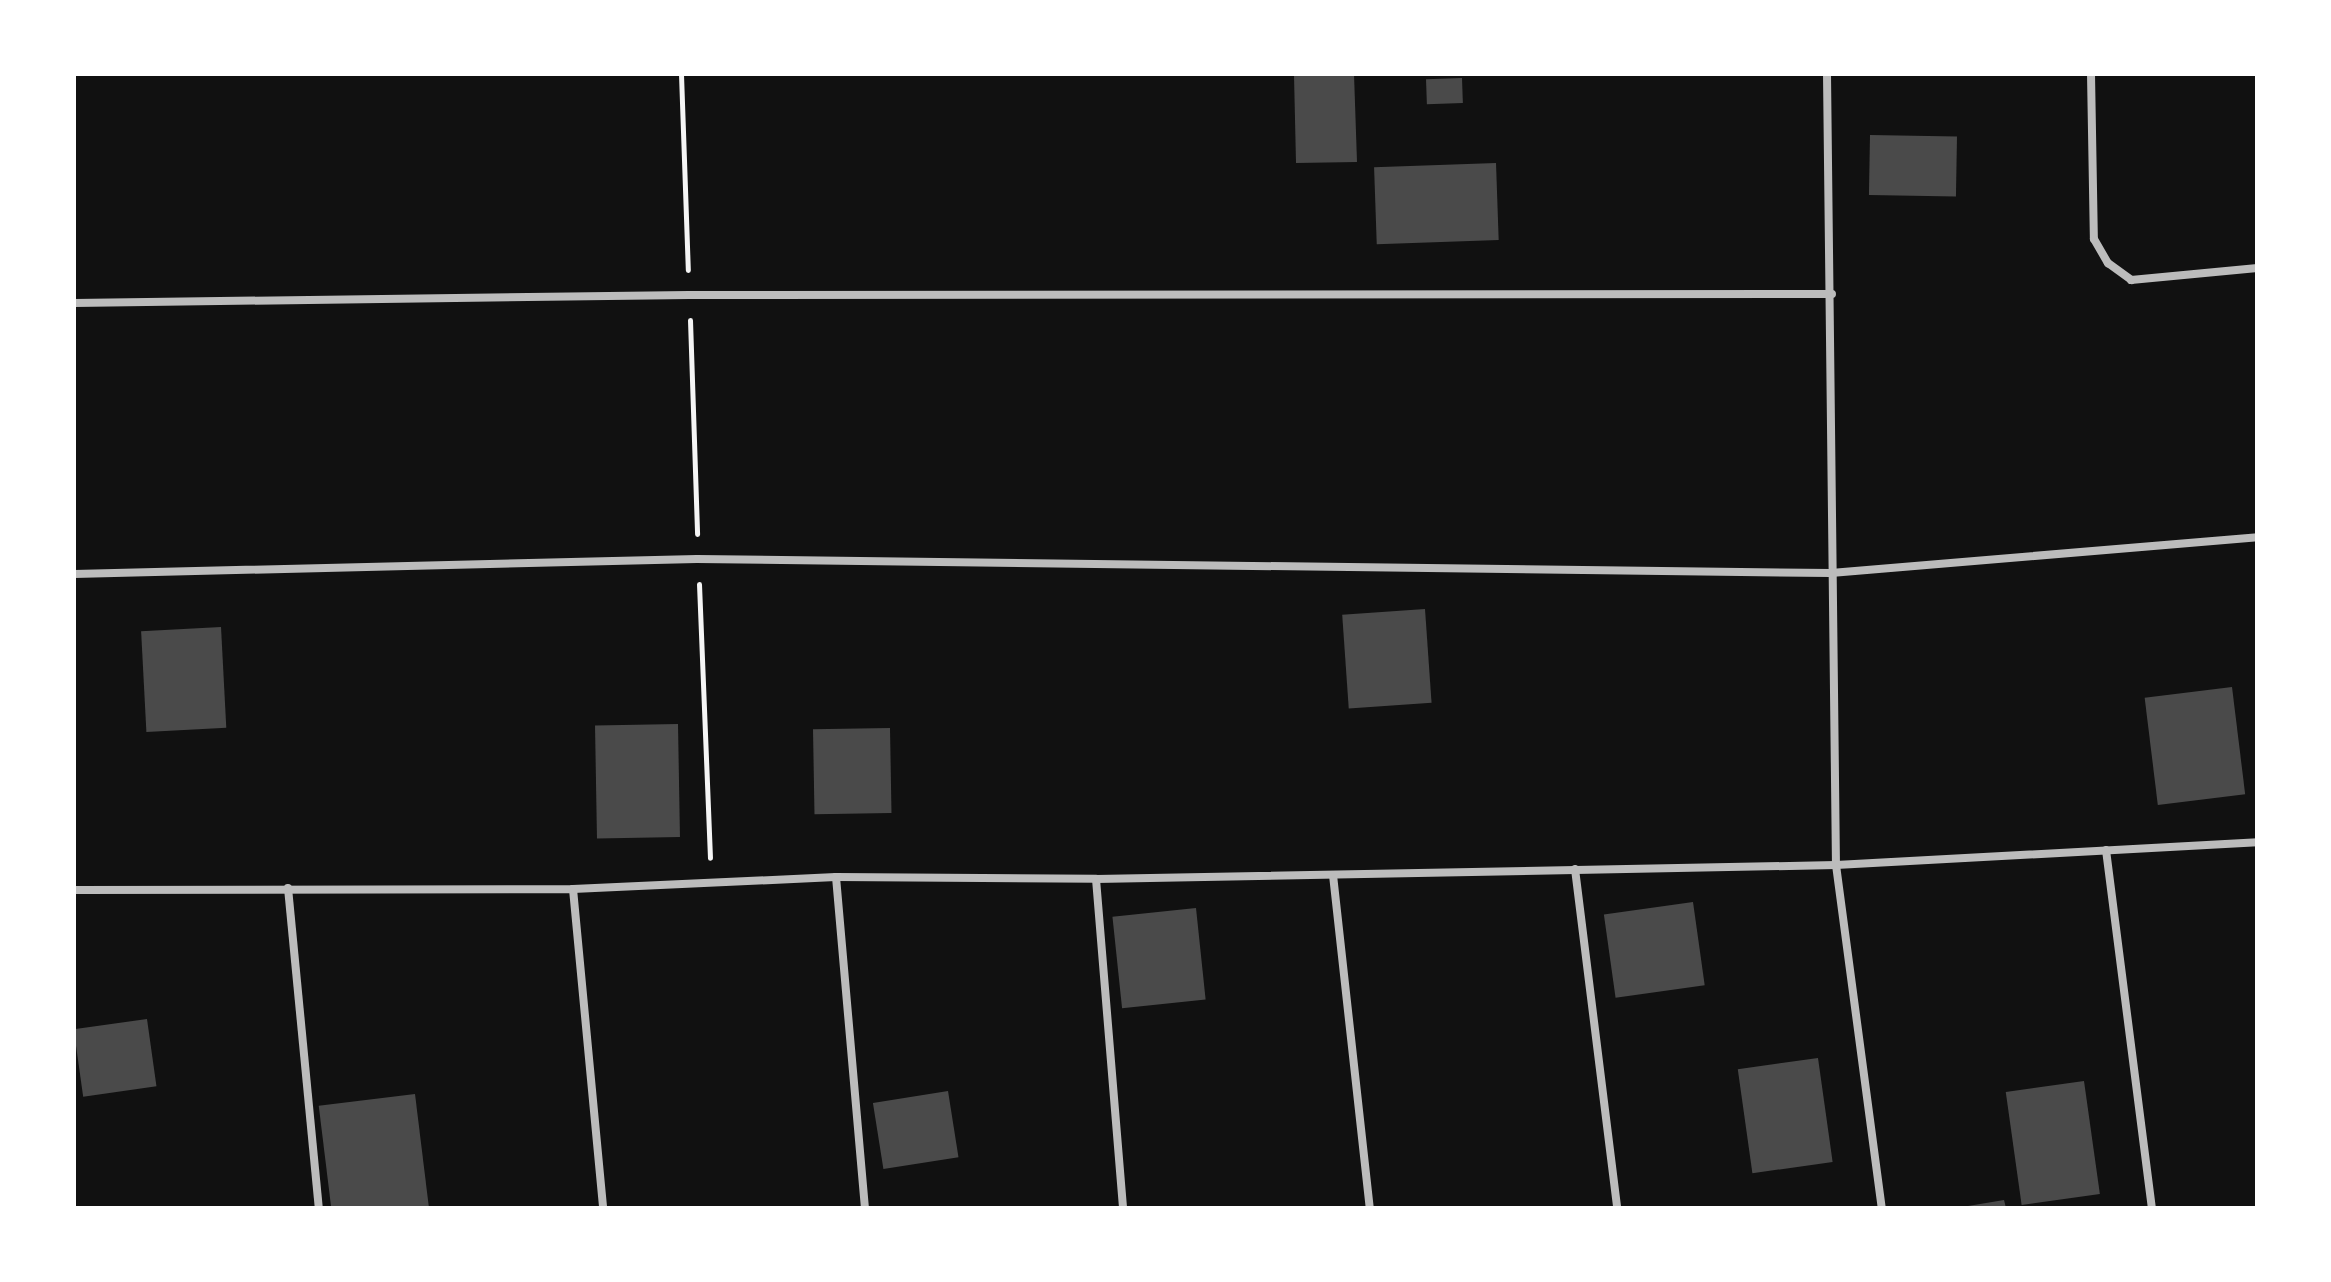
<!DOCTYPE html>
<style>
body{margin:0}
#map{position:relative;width:2331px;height:1282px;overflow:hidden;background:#111;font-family:"PT Sans",sans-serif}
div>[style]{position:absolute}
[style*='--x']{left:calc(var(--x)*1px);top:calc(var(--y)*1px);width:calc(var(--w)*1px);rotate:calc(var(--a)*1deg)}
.building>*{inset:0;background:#4a4a4a;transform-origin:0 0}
.path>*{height:5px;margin:-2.5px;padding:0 2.5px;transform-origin:2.5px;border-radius:2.5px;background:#f5f5f5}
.minor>*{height:8px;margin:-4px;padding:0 4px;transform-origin:4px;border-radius:4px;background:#bcbcbc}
span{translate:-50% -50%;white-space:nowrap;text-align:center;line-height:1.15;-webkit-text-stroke:7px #fff;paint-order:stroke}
.frame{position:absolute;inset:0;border:76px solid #fff;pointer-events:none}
</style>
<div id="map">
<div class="building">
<div style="clip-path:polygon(1340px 74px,1354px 74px,1357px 162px,1296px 163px,1294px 75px)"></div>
<div style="left:1462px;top:78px;width:25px;height:36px;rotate:88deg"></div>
<div style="left:1870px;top:135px;width:87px;height:60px;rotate:1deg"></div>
<div style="left:1496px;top:163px;width:77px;height:122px;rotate:88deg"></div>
<div style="left:1425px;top:609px;width:94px;height:83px;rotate:86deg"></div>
<div style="left:221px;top:627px;width:101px;height:80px;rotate:87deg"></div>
<div style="left:2232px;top:687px;width:108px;height:88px;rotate:83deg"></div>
<div style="left:678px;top:724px;width:113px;height:83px;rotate:89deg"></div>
<div style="left:890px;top:728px;width:85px;height:77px;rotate:89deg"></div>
<div style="left:1693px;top:902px;width:84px;height:90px;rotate:82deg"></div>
<div style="left:1196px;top:908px;width:92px;height:84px;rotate:84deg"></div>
<div style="left:147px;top:1019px;width:68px;height:74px;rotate:82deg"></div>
<div style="left:1818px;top:1058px;width:105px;height:81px;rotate:82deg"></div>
<div style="left:2084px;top:1081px;width:114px;height:79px;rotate:82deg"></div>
<div style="left:948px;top:1091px;width:67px;height:76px;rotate:81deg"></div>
<div style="left:415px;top:1094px;width:115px;height:97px;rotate:83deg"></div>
<div style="clip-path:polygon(2004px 1200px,2006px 1208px,1968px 1208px,1968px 1206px)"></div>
</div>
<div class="path">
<div style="--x:681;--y:74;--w:196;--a:88"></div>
<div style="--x:690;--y:320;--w:214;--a:88.1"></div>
<div style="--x:699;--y:584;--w:274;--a:87.7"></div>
</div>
<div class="minor">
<div style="--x:1827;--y:74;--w:791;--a:89.35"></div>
<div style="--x:1836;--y:865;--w:346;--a:82.4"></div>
<div style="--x:2091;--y:74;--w:165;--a:89"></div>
<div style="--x:2094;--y:239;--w:28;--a:60"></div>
<div style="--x:2108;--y:263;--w:29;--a:36"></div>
<div style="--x:2131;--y:280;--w:127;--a:-5.4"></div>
<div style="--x:74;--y:303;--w:615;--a:-0.75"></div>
<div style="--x:689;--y:295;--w:1143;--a:-0.05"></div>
<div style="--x:74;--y:574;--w:623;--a:-1.38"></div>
<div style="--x:697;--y:559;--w:1134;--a:0.71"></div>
<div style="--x:1831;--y:573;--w:428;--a:-4.8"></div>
<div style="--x:2106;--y:850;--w:361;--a:82.7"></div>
<div style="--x:1575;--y:869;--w:342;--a:82.9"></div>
<div style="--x:1333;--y:875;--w:335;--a:83.7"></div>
<div style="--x:836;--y:877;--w:332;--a:85"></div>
<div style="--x:1096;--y:879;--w:330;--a:85.3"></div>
<div style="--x:288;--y:888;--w:321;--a:84.5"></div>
<div style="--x:573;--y:889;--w:320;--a:84.6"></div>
<div style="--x:74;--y:890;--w:499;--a:-0.1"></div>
<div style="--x:573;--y:889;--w:263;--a:-2.6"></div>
<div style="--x:836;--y:877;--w:260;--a:0.4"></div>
<div style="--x:1096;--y:879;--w:740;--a:-1.08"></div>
<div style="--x:1836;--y:865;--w:422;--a:-3.1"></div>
</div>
<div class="frame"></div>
</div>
